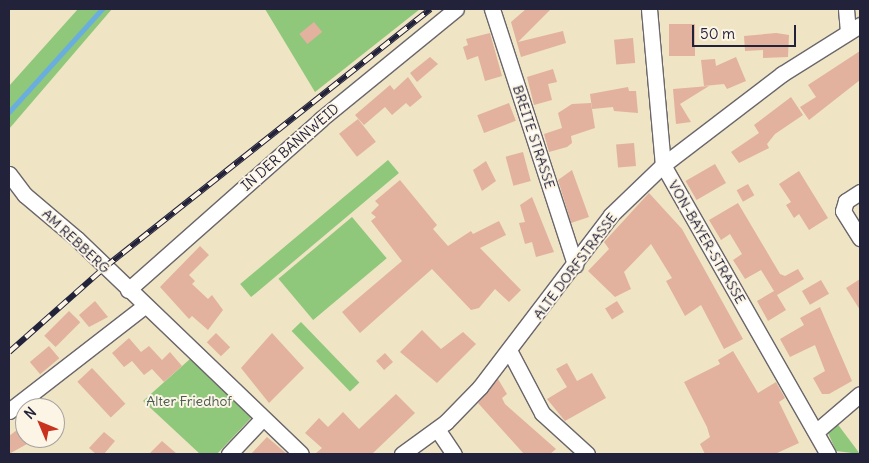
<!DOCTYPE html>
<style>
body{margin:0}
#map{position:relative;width:869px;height:463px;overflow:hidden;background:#efe4c4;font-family:Delius,sans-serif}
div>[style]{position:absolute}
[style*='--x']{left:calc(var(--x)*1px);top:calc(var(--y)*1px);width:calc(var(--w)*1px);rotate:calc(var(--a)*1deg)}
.green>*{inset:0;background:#8fc77b;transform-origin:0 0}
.stream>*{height:4.5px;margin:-2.25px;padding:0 2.25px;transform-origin:2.25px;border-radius:2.25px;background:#69aedf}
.building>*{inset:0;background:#e2b29e;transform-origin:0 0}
.roads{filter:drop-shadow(1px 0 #6a666b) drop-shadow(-1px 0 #6a666b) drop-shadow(0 1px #6a666b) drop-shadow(0 -1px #6a666b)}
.minor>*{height:15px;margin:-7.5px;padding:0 7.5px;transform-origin:7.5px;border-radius:7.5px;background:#fff}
.rail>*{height:5.5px;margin-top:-2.75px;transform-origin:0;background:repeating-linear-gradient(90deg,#fcf5e5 0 11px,#22223b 0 22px);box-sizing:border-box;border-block:1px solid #22223b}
span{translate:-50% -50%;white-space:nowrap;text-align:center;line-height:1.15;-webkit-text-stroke:4px #fcf5e5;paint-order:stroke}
.street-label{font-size:14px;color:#22223b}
.park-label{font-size:14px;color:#485c51}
.frame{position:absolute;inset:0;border:10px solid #22223b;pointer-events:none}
.north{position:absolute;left:15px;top:398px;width:50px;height:50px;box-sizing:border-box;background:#fcf5e5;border:1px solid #a5a1a1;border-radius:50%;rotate:315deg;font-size:14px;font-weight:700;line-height:20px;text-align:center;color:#22223b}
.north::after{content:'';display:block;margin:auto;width:18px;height:22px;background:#c8321e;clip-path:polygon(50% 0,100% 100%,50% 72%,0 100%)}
.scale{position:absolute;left:692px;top:25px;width:104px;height:22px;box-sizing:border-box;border:2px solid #22223b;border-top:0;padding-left:6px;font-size:15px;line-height:18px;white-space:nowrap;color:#22223b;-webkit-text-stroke:4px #fcf5e5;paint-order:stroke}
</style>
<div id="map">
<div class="green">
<div style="clip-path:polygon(78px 9px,112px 9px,9px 129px,9px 86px)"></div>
<div style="clip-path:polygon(265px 9px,420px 9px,315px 92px)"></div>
<div style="left:388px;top:160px;width:17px;height:193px;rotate:50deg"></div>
<div style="left:352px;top:217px;width:54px;height:96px;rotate:50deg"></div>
<div style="left:301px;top:322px;width:84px;height:13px;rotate:46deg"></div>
<div style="clip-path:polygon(190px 359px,251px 418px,217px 454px,200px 454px,143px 401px)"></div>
<div style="clip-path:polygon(836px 422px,860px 454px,836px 451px,828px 433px)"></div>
</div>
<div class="stream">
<div style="--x:9;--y:112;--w:139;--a:-47.9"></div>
</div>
<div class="building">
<div style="clip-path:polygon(526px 9px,551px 9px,518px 42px,563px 31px,566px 43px,521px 57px,511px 22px)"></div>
<div style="left:314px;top:22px;width:13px;height:19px;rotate:51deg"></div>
<div style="left:695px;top:24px;width:32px;height:26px;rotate:90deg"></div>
<div style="clip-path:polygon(490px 33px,502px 76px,485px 81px,478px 56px,467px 60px,463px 47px,468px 45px,466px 39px)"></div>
<div style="clip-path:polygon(776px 33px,789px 35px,788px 57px,763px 58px,763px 50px,745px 51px,744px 36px)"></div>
<div style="left:633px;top:38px;width:25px;height:19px;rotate:85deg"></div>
<div style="clip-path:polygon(860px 51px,860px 80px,809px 120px,800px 107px,816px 97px,808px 85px)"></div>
<div style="clip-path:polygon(430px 57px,438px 64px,417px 82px,410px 73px)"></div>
<div style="clip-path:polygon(736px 57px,746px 81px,727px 89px,724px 84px,704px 86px,701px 60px,715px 59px,716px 66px)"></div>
<div style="clip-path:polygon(553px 69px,557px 82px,548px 84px,552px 100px,534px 105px,527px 77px)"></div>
<div style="clip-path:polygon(408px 77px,422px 97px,410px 107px,406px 103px,392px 115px,385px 107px,364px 125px,355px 115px,390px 85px,394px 90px)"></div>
<div style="clip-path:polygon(709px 86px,680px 104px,691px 122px,676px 124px,673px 89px)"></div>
<div style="clip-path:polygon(628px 87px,629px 91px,636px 91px,638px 113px,614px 111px,613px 107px,592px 109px,590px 94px)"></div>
<div style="clip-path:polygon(791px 97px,803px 115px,775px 134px,767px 144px,769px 148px,739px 163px,731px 152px,759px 133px,754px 125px)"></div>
<div style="left:509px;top:103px;width:19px;height:34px;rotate:69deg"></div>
<div style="clip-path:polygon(591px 103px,595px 128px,571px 136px,572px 143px,567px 147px,549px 152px,544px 134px,562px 128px,558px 113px,572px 104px)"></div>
<div style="left:358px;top:119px;width:29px;height:24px;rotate:52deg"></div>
<div style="left:634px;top:143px;width:23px;height:18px;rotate:85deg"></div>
<div style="left:523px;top:152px;width:30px;height:18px;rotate:75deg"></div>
<div style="clip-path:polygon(486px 161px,496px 181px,482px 191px,473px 170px)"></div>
<div style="left:715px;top:164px;width:22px;height:34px;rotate:60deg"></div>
<div style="clip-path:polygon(572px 170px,589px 217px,571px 223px,558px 180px)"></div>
<div style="clip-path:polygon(799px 171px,828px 218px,809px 230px,799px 214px,794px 218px,786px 205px,791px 202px,779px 184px)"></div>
<div style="clip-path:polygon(400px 180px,437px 225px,433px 229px,448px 246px,471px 231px,473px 234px,499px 221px,506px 235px,480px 248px,521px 290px,509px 302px,495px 289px,479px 308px,471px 310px,432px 269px,360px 333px,342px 312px,402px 261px,371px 221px,376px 217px,371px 213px,379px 205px,375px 201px)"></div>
<div style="left:748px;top:184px;width:13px;height:13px;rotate:61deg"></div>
<div style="clip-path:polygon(649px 193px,682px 229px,743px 339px,724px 349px,701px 305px,685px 316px,666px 281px,672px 278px,651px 244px,624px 272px,631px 289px,615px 297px,588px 271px,609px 249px,604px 242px)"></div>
<div style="clip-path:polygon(532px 197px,554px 252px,536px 257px,532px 242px,525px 244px,519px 223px,525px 222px,520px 205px)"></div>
<div style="clip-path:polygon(738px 203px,780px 274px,785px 276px,798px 269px,804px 279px,777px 295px,786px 310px,768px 321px,757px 301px,774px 291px,761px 270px,745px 279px,733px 260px,742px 254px,730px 234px,721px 240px,709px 220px)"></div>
<div style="clip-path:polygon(200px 246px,209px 255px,189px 275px,195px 281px,192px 284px,208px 299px,212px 295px,223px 310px,208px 330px,192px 316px,189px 319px,160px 287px)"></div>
<div style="clip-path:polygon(860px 279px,860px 310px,846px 288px)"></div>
<div style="left:821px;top:280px;width:16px;height:22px;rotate:60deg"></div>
<div style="clip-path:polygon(95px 301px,108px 317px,89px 327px,79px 315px)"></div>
<div style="left:617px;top:301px;width:13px;height:14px;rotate:58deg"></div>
<div style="clip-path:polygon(820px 307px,852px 381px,829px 394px,822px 394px,813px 378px,825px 371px,815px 345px,790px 357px,780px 339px,804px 325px,800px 318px)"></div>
<div style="left:69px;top:311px;width:16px;height:35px;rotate:45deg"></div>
<div style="clip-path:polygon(422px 330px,441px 349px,463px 332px,476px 344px,437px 383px,400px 352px)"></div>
<div style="left:216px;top:333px;width:20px;height:13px;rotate:45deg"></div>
<div style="clip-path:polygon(272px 333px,304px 368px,269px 403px,241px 368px)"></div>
<div style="clip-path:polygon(129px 338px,141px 352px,149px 346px,162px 360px,170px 352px,182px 366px,164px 382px,152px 369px,144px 375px,132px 361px,124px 367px,112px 353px)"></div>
<div style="left:49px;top:346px;width:16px;height:25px;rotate:50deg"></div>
<div style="clip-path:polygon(733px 351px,758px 393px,776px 382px,785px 398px,779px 402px,799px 443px,775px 454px,705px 454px,700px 444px,710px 437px,707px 427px,684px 382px,720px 364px,718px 360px)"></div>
<div style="left:385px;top:353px;width:12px;height:12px;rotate:48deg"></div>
<div style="clip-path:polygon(567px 363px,577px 381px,592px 373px,606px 398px,565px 421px,547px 399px,567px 387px,556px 369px)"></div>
<div style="left:92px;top:368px;width:49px;height:20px;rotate:47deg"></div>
<div style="clip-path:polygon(498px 379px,507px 394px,502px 398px,505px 404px,556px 449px,550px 454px,524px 454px,478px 403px)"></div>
<div style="clip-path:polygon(396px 394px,415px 413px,372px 454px,315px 454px,322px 448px,305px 433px,319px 418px,328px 427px,343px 412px,359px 429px)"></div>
<div style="clip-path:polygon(17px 430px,27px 444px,9px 454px,9px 436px)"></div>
<div style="clip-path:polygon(104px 432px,115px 441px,104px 454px,96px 454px,89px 448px)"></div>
<div style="clip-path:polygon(267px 437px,287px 454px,251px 454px)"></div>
<div style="clip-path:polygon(162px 441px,177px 454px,149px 454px)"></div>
</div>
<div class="roads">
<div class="minor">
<div style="--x:492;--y:9;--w:269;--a:72"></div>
<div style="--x:649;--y:9;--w:157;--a:84.9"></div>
<div style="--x:663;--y:165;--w:333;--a:60.3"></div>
<div style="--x:846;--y:9;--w:22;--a:85"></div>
<div style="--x:9;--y:174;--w:26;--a:53"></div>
<div style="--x:25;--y:195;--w:68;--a:40.2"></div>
<div style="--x:77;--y:239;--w:310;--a:43.8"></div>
<div style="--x:860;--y:192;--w:17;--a:147"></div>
<div style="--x:846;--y:201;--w:10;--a:107"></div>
<div style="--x:843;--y:211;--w:32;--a:58"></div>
<div style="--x:128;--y:290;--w:258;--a:-41.5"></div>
<div style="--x:321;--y:119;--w:174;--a:-39.2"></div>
<div style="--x:510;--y:352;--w:69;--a:62.3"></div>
<div style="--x:542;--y:413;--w:61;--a:42.3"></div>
<div style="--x:9;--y:411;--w:170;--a:-37.8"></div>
<div style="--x:437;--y:429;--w:30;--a:56"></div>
<div style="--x:818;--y:430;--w:55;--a:-40.6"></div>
<div style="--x:229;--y:454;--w:48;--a:-46.7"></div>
<div style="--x:402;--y:454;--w:54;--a:-36"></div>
<div style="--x:446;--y:422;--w:49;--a:-45.8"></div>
<div style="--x:480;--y:387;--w:216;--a:-52.7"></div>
<div style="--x:611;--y:215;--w:72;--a:-43.9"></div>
<div style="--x:663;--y:165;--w:150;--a:-37.4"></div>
<div style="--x:782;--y:74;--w:92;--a:-32.1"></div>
</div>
</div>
<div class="rail">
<div style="--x:9;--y:352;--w:128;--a:-41.5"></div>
<div style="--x:105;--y:267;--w:415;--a:-38.4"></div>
</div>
<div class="street-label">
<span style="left:534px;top:137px;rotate:72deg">BREITE STRASSE</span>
<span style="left:290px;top:147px;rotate:-41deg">IN DER BANNWEID</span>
<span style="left:76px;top:241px;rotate:43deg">AM REBBERG</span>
<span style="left:707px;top:242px;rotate:60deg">VON-BAYER-STRASSE</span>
<span style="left:575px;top:266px;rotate:-53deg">ALTE DORFSTRASSE</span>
</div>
<div class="park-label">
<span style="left:189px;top:401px">Alter Friedhof</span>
</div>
<div class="frame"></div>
<div class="north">N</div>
<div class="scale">50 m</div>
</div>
